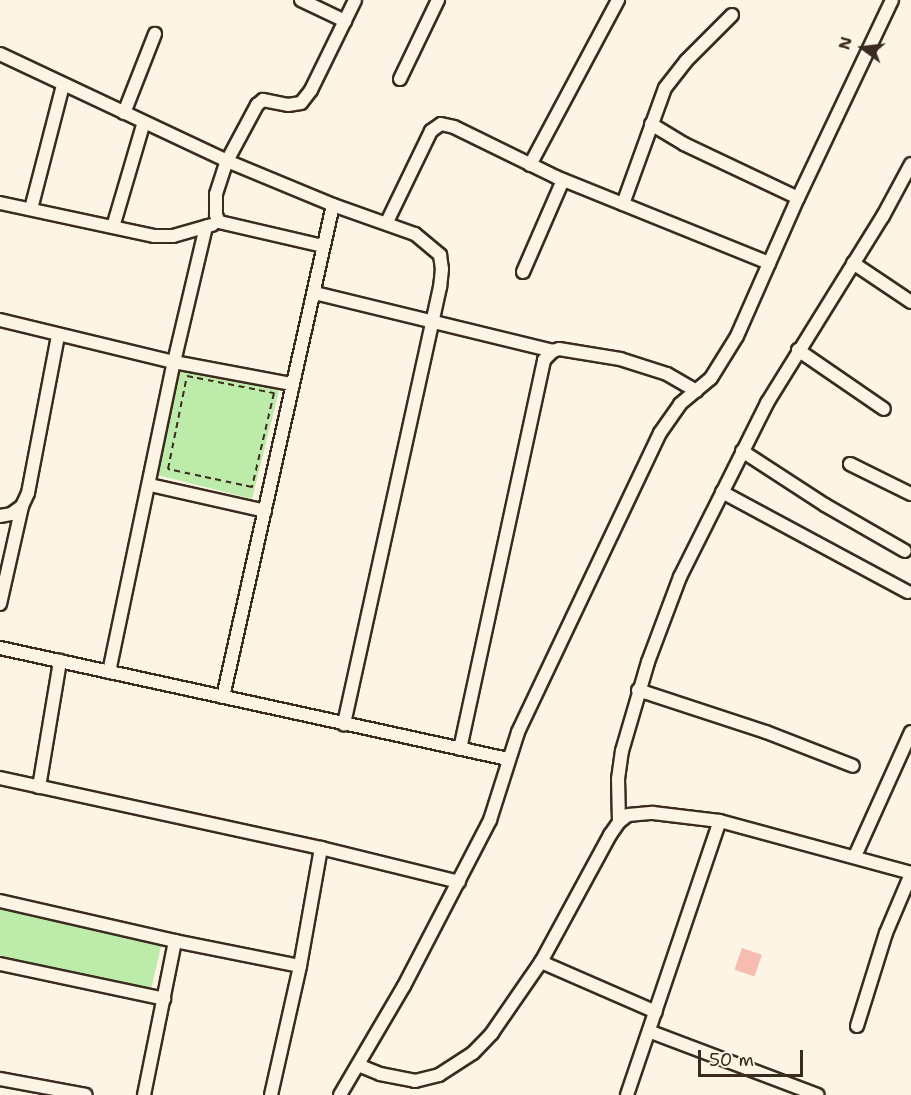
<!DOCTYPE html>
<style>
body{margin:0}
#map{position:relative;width:911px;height:1095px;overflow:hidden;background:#fcf5e5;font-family:"Shantell Sans",sans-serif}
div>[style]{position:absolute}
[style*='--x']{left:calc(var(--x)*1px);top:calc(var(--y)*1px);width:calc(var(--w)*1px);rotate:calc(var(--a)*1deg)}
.green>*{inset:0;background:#bcebaa;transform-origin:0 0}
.building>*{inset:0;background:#f6bcb0;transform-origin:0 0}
.path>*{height:2px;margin-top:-1px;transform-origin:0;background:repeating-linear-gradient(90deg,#3b2a1e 0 6px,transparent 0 10.5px)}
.roads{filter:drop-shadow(2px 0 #3b2a1e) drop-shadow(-2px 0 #3b2a1e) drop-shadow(0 2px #3b2a1e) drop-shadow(0 -2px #3b2a1e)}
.minor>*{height:12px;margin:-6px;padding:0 6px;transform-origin:6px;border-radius:6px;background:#fcf5e5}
span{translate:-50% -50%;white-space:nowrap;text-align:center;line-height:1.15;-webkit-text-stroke:4.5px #fcf5e5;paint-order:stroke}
.north{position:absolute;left:833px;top:18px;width:60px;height:60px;-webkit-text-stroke:4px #fcf5e5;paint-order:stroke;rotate:285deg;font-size:16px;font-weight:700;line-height:24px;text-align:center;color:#3b2a1e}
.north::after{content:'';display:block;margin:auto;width:21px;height:27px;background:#3b2a1e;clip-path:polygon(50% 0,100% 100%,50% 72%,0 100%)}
.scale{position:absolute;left:698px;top:1050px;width:105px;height:27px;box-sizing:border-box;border:3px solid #3b2a1e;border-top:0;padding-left:8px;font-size:18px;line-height:21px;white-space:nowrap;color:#3b2a1e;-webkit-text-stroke:4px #fcf5e5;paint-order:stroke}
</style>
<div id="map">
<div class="green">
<div style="left:179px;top:362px;width:104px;height:115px;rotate:14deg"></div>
<div style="left:0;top:906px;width:166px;height:48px;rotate:13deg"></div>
</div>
<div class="building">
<div style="left:742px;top:948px;width:21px;height:23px;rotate:19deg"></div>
</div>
<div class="path">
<div style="--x:187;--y:376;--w:89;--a:11.1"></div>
<div style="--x:274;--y:393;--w:97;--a:103.2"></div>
<div style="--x:252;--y:487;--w:86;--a:-167.9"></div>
<div style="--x:168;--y:469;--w:95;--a:-78.5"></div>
</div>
<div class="roads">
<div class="minor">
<div style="--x:301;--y:0;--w:49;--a:25.5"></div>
<div style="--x:0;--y:54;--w:251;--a:25.2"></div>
<div style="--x:227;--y:161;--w:115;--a:22.5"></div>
<div style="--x:333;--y:205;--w:87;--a:19.5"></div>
<div style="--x:415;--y:234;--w:33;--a:40"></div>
<div style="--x:440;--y:255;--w:14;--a:82"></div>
<div style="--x:442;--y:269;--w:18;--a:96"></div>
<div style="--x:440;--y:287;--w:448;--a:102.4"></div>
<div style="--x:400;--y:79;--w:88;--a:-64.3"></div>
<div style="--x:124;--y:113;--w:85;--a:-68.6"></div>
<div style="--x:651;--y:124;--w:39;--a:31"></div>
<div style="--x:684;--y:144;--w:126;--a:25.3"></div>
<div style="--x:530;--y:165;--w:187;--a:-61.9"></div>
<div style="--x:0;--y:203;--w:157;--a:12.1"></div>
<div style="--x:154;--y:236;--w:19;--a:0"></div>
<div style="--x:173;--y:236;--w:41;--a:-15.8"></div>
<div style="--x:623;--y:204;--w:123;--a:-70.1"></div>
<div style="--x:665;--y:88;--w:34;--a:-52"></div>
<div style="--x:686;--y:61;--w:65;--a:-45"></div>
<div style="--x:31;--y:209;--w:128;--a:-75.5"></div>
<div style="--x:387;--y:222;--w:101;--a:-64.2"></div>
<div style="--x:431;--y:131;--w:12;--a:-35"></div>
<div style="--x:441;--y:124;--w:13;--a:13"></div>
<div style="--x:454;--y:127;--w:114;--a:26.1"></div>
<div style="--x:556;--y:177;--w:230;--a:22"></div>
<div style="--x:113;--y:227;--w:109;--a:-73.6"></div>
<div style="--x:323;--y:246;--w:107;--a:-167"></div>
<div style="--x:219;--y:222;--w:8;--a:-113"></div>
<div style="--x:216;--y:215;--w:21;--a:-90"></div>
<div style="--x:216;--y:194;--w:35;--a:-72"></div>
<div style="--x:227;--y:161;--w:64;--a:-61.8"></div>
<div style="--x:257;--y:105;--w:8;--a:-40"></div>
<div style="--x:263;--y:100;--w:25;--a:11"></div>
<div style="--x:288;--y:105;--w:13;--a:-9"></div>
<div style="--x:301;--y:103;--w:16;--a:-52"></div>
<div style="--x:311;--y:90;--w:100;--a:-63.9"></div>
<div style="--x:853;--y:263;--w:70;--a:33.9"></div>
<div style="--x:523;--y:272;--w:100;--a:-66.5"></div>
<div style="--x:315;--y:293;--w:245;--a:13.7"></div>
<div style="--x:0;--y:320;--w:179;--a:13.6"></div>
<div style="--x:174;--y:362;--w:120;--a:10.6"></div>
<div style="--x:798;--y:350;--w:104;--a:34.5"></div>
<div style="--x:742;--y:451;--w:99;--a:33"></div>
<div style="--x:825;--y:505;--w:92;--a:29.9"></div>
<div style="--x:850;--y:464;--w:68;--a:26.2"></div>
<div style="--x:150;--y:485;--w:118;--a:12.7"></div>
<div style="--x:722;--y:492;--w:211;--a:28.3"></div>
<div style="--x:0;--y:516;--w:11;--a:-10"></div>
<div style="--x:11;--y:514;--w:14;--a:-36"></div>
<div style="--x:22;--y:506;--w:14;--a:-65"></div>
<div style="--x:28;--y:493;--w:161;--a:-79.2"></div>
<div style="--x:0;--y:604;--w:100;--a:-77.3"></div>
<div style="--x:0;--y:648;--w:520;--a:12.33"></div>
<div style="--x:109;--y:672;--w:317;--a:-78.2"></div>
<div style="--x:174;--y:362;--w:139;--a:-76.7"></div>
<div style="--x:638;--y:690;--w:135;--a:18.2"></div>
<div style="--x:766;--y:732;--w:93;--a:21.3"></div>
<div style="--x:223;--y:697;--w:504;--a:-77.4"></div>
<div style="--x:460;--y:749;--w:398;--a:-77.8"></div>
<div style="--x:544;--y:360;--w:13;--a:-45"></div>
<div style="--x:553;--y:351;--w:6;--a:-18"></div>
<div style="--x:559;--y:349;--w:62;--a:9.3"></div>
<div style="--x:620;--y:359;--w:49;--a:17.7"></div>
<div style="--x:667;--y:374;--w:34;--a:30"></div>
<div style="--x:0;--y:778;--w:329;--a:12.3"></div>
<div style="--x:321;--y:848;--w:142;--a:13.8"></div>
<div style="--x:39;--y:787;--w:128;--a:-80.5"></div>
<div style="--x:619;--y:822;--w:43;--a:-91.3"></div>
<div style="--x:618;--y:779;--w:28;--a:-82"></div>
<div style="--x:622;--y:751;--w:93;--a:-73.7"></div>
<div style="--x:648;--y:662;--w:91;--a:-69.4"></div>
<div style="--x:680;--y:577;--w:195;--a:-63.4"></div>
<div style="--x:767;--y:403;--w:220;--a:-58.2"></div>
<div style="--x:883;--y:216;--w:59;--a:-61.7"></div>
<div style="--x:855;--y:856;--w:136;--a:-65.7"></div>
<div style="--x:0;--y:901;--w:180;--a:12.9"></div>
<div style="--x:541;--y:962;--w:125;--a:23.5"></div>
<div style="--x:0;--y:964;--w:168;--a:12"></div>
<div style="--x:857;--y:1026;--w:97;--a:-72.7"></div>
<div style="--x:886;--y:933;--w:64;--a:-67"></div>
<div style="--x:651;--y:1032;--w:178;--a:20.7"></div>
<div style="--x:358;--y:1065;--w:24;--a:22"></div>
<div style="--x:380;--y:1074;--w:36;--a:11"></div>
<div style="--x:415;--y:1081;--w:25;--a:-14"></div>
<div style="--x:439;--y:1075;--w:40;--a:-32.9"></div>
<div style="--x:473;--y:1053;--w:28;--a:-46"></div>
<div style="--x:492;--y:1033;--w:86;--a:-55.4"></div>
<div style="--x:541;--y:962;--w:145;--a:-61.5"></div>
<div style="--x:610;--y:835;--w:16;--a:-55"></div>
<div style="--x:619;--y:822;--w:11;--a:-38"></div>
<div style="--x:628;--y:815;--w:25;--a:-5"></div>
<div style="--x:653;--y:813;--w:67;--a:6.8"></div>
<div style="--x:720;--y:821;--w:198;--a:15.2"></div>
<div style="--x:0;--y:1079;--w:87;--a:10.5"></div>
<div style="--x:144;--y:1095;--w:157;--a:-78.6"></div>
<div style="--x:175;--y:941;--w:127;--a:11.3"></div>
<div style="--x:271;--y:1095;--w:132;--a:-77.3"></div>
<div style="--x:300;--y:966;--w:120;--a:-79.9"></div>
<div style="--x:340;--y:1095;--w:126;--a:-59.6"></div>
<div style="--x:404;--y:986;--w:187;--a:-62.6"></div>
<div style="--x:490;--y:820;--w:92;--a:-72.3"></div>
<div style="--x:518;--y:732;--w:331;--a:-64.6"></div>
<div style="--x:660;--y:433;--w:35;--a:-55"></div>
<div style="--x:680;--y:404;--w:40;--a:-40"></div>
<div style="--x:711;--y:378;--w:49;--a:-58.2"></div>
<div style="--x:737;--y:336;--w:151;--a:-66.2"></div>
<div style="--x:798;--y:198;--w:219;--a:-64.6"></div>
<div style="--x:627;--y:1095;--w:289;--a:-71.3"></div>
</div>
</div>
<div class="north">N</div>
<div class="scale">50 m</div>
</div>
